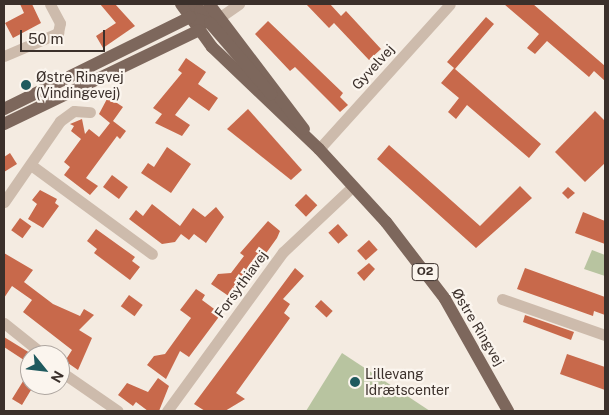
<!DOCTYPE html>
<meta charset="utf-8">
<style>
body{margin:0}
#map{position:relative;width:609px;height:415px;overflow:hidden;background:#f4ebe1;font-family:"Public Sans",sans-serif}
div>[style]{position:absolute}
[style*='--x']{left:calc(var(--x)*1px);top:calc(var(--y)*1px);width:calc(var(--w)*1px);rotate:calc(var(--a)*1deg)}
.green>*{inset:0;background:#b8c4a0}
.building>*{inset:0;background:#c8694b;transform-origin:0 0}
.minor>*{height:11px;margin:-5.5px;padding:0 5.5px;transform-origin:5.5px;border-radius:5.5px;background:#cdbbac}
.major>*{height:12px;margin:-6px;padding:0 6px;transform-origin:6px;border-radius:6px;background:#7d675c}
.dots>*{width:14px;height:14px;translate:-50% -50%;box-sizing:border-box;border:2px solid #fbf5ee;border-radius:50%}
span{translate:-50% -50%;white-space:nowrap;text-align:center;line-height:1.15;-webkit-text-stroke:4.5px #fbf5ee;paint-order:stroke}
.shield-label span{padding:1px 4px;background:#fbf5ee;border:1px solid;border-radius:4px;-webkit-text-stroke-width:0}
.shield-label{font-size:12px;color:#3b302b;font-weight:700}
.street-label{font-size:14px;color:#3b302b}
.poi-label{font-size:14px;color:#3b302b}
.left{translate:0 -50%;text-align:left}
.frame{position:absolute;inset:0;border:5px solid #3b302b;pointer-events:none}
.north{position:absolute;left:20px;top:345px;width:50px;height:50px;box-sizing:border-box;background:#fbf5ee;border:1px solid #aea6a0;border-radius:50%;rotate:119deg;font-size:14px;font-weight:700;line-height:20px;text-align:center;color:#3b302b}
.north::after{content:'';display:block;margin:auto;width:18px;height:22px;background:#1f5a5e;clip-path:polygon(50% 0,100% 100%,50% 72%,0 100%)}
.scale{position:absolute;left:20px;top:30px;width:85px;height:22px;box-sizing:border-box;border:2px solid #3b302b;border-top:0;padding-left:6px;font-size:15px;line-height:18px;white-space:nowrap;color:#3b302b;-webkit-text-stroke:4px #fbf5ee;paint-order:stroke}
</style>
<div id="map">
<div class="green">
<div style="clip-path:polygon(592px 250px,605px 255px,605px 276px,584px 269px)"></div>
<div style="clip-path:polygon(342px 353px,430px 411px,306px 411px)"></div>
</div>
<div class="building">
<div style="clip-path:polygon(20px 4px,32px 4px,41px 23px,13px 38px,5px 23px,24px 13px)"></div>
<div style="clip-path:polygon(100px 4px,115px 4px,135px 26px,103px 48px,96px 36px,116px 23px)"></div>
<div style="clip-path:polygon(306px 4px,330px 4px,341px 16px,346px 11px,381px 49px,369px 60px,334px 23px,329px 28px)"></div>
<div style="clip-path:polygon(504px 4px,533px 4px,605px 66px,605px 81px,594px 71px,589px 77px,547px 41px,535px 54px,527px 48px,539px 34px)"></div>
<div style="clip-path:polygon(486px 17px,494px 24px,455px 69px,541px 144px,529px 158px,467px 105px,456px 119px,448px 112px,459px 98px,441px 83px,454px 68px,447px 62px)"></div>
<div style="clip-path:polygon(268px 21px,343px 93px,340px 97px,348px 105px,340px 112px,295px 67px,290px 71px,255px 34px)"></div>
<div style="clip-path:polygon(186px 58px,206px 72px,198px 84px,218px 98px,209px 111px,189px 97px,175px 115px,190px 125px,182px 136px,155px 123px,162px 114px,153px 108px,182px 73px,178px 70px)"></div>
<div style="clip-path:polygon(108px 97px,123px 107px,113px 121px,126px 131px,120px 139px,117px 136px,86px 178px,98px 186px,90px 195px,64px 175px,70px 167px,64px 162px,81px 139px,71px 131px,74px 126px,70px 124px,82px 119px,85px 134px,89px 129px,99px 137px,110px 123px,99px 114px)"></div>
<div style="clip-path:polygon(248px 109px,302px 170px,291px 180px,227px 129px)"></div>
<div style="clip-path:polygon(595px 111px,605px 121px,605px 163px,585px 182px,555px 152px)"></div>
<div style="clip-path:polygon(389px 145px,480px 226px,520px 186px,532px 198px,476px 248px,377px 159px)"></div>
<div style="clip-path:polygon(167px 147px,191px 164px,171px 193px,141px 173px,148px 163px,154px 167px)"></div>
<div style="clip-path:polygon(10px 153px,17px 164px,4px 172px,4px 157px)"></div>
<div style="left:112px;top:175px;width:20px;height:15px;rotate:37deg"></div>
<div style="clip-path:polygon(568px 187px,575px 193px,568px 199px,562px 193px)"></div>
<div style="clip-path:polygon(40px 190px,57px 199px,55px 203px,59px 206px,43px 228px,28px 219px,37px 204px,32px 200px)"></div>
<div style="left:306px;top:194px;width:16px;height:16px;rotate:45deg"></div>
<div style="clip-path:polygon(152px 204px,180px 226px,193px 208px,205px 217px,216px 207px,224px 217px,206px 243px,194px 234px,189px 240px,181px 234px,175px 242px,162px 244px,129px 219px,136px 210px,143px 216px)"></div>
<div style="clip-path:polygon(583px 212px,605px 221px,605px 244px,575px 233px)"></div>
<div style="left:20px;top:218px;width:14px;height:15px;rotate:36deg"></div>
<div style="clip-path:polygon(268px 221px,280px 231px,277px 238px,233px 299px,211px 284px,218px 274px,231px 273px,244px 256px,240px 253px)"></div>
<div style="left:338px;top:224px;width:15px;height:13px;rotate:48deg"></div>
<div style="clip-path:polygon(96px 229px,135px 257px,132px 261px,140px 267px,130px 280px,94px 253px,97px 249px,87px 241px)"></div>
<div style="left:369px;top:240px;width:13px;height:16px;rotate:48deg"></div>
<div style="clip-path:polygon(4px 253px,33px 270px,24px 282px,53px 304px,80px 316px,84px 309px,94px 315px,79px 330px,92px 338px,78px 370px,65px 361px,72px 350px,23px 312px,32px 300px,12px 286px,4px 298px)"></div>
<div style="clip-path:polygon(369px 263px,375px 269px,364px 281px,357px 273px)"></div>
<div style="clip-path:polygon(295px 268px,304px 276px,283px 299px,290px 304px,284px 313px,290px 318px,236px 393px,245px 399px,225px 411px,205px 411px,194px 404px)"></div>
<div style="clip-path:polygon(525px 268px,605px 297px,605px 315px,594px 311px,593px 316px,517px 289px)"></div>
<div style="clip-path:polygon(196px 289px,205px 295px,202px 300px,221px 314px,189px 357px,180px 351px,166px 379px,147px 365px,154px 356px,165px 354px,191px 318px,180px 310px)"></div>
<div style="left:129px;top:295px;width:17px;height:14px;rotate:36deg"></div>
<div style="left:321px;top:300px;width:16px;height:9px;rotate:43deg"></div>
<div style="clip-path:polygon(525px 315px,574px 332px,571px 340px,523px 322px)"></div>
<div style="clip-path:polygon(4px 337px,30px 353px,30px 364px,4px 347px)"></div>
<div style="clip-path:polygon(567px 354px,605px 367px,605px 390px,560px 374px)"></div>
<div style="clip-path:polygon(30px 370px,30px 385px,34px 385px,22px 405px,12px 399px)"></div>
<div style="clip-path:polygon(158px 378px,169px 386px,159px 411px,148px 411px,136px 402px,133px 406px,118px 395px,127px 383px,148px 392px)"></div>
</div>
<div class="minor">
<div style="--x:213;--y:22;--w:32;--a:-35"></div>
<div style="--x:4;--y:56;--w:59;--a:-23.1"></div>
<div style="--x:58;--y:33;--w:10;--a:-79"></div>
<div style="--x:60;--y:23;--w:21;--a:-118"></div>
<div style="--x:319;--y:149;--w:195;--a:-47.9"></div>
<div style="--x:31;--y:165;--w:150;--a:36.3"></div>
<div style="--x:4;--y:202;--w:98;--a:-55.3"></div>
<div style="--x:60;--y:121;--w:17;--a:-36"></div>
<div style="--x:74;--y:111;--w:16;--a:4"></div>
<div style="--x:502;--y:299;--w:109;--a:19.3"></div>
<div style="--x:4;--y:323;--w:51;--a:38.7"></div>
<div style="--x:60;--y:371;--w:70;--a:34.6"></div>
<div style="--x:167;--y:411;--w:197;--a:-53.9"></div>
<div style="--x:283;--y:252;--w:96;--a:-43.3"></div>
</div>
<div class="major">
<div style="--x:181;--y:4;--w:53;--a:54.2"></div>
<div style="--x:212;--y:47;--w:148;--a:43.6"></div>
<div style="--x:319;--y:149;--w:99;--a:47.5"></div>
<div style="--x:386;--y:222;--w:97;--a:52.5"></div>
<div style="--x:445;--y:299;--w:129;--a:60.6"></div>
<div style="--x:194;--y:4;--w:9;--a:49"></div>
<div style="--x:200;--y:11;--w:15;--a:20"></div>
<div style="--x:209;--y:4;--w:157;--a:52.8"></div>
<div style="--x:190;--y:17;--w:21;--a:17"></div>
<div style="--x:210;--y:23;--w:94;--a:49.3"></div>
<div style="--x:4;--y:109;--w:208;--a:-26.3"></div>
<div style="--x:4;--y:124;--w:216;--a:-25.7"></div>
</div>
<div class="dots">
<div style="left:26px;top:85px;background:#1f5a5e"></div>
<div style="left:355px;top:382px;background:#1f5a5e"></div>
</div>
<div class="shield-label">
<span style="left:425px;top:272px">O2</span>
</div>
<div class="street-label">
<span style="left:373px;top:67px;rotate:-48deg">Gyvelvej</span>
<span style="left:241px;top:284px;rotate:-54deg">Forsythiavej</span>
<span style="left:478px;top:327px;rotate:59deg">Østre Ringvej</span>
</div>
<div class="poi-label">
<span class="left" style="left:36px;top:85px">Østre Ringvej<br>(Vindingevej)</span>
<span class="left" style="left:365px;top:382px">Lillevang<br>Idrætscenter</span>
</div>
<div class="frame"></div>
<div class="north">N</div>
<div class="scale">50 m</div>
</div>
